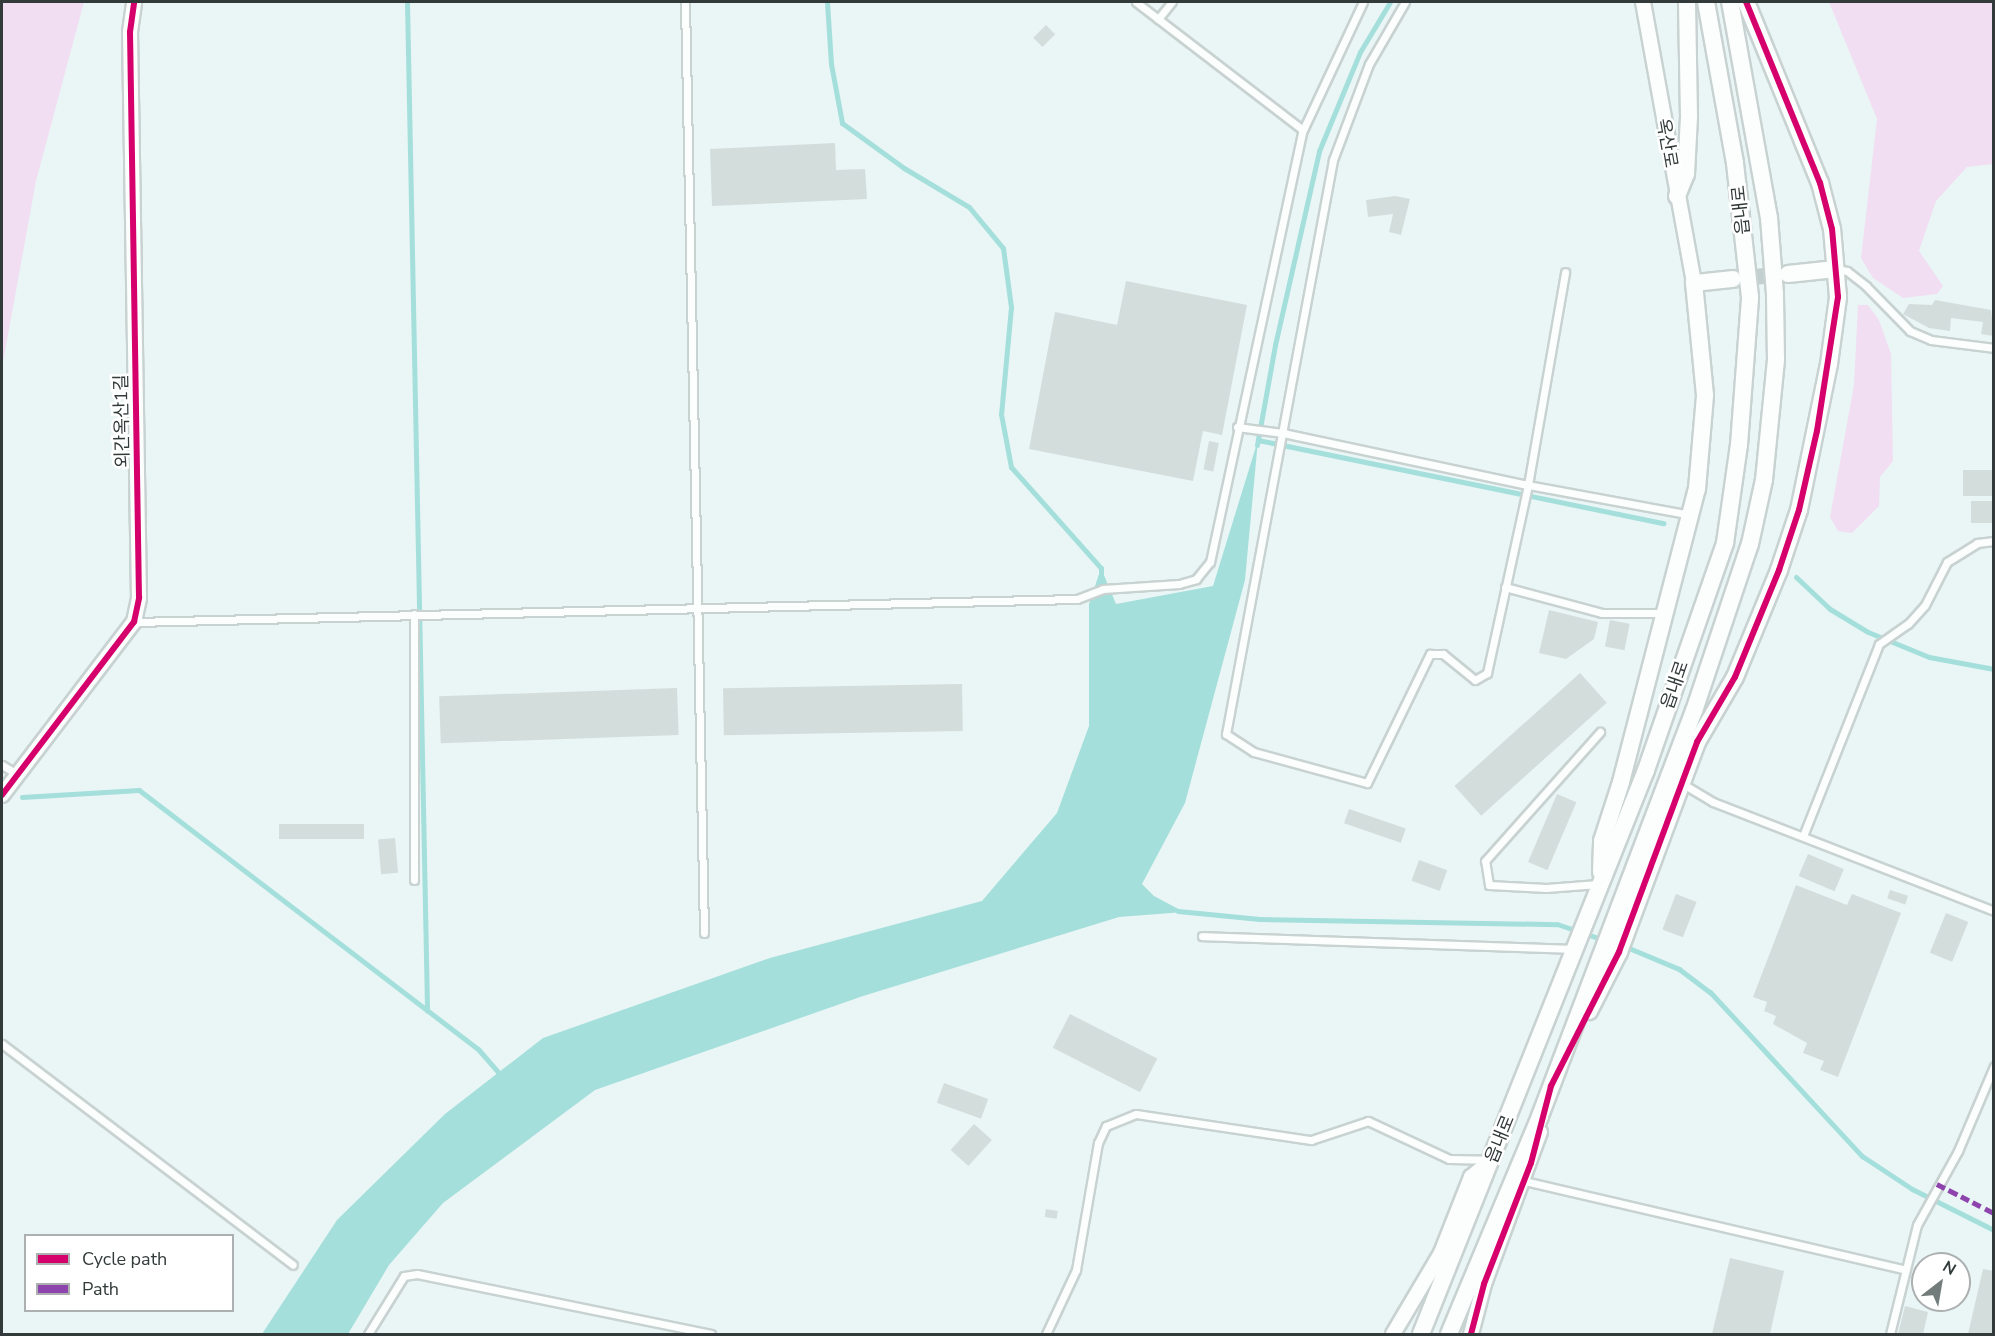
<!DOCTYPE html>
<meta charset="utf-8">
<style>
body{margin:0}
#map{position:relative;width:1995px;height:1336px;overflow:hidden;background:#e9f6f5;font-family:"Nunito Sans","Noto Sans KR",sans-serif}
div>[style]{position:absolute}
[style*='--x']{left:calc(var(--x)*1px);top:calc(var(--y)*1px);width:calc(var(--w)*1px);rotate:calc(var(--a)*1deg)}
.green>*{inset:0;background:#f2def2}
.water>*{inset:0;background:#a4dfdc}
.stream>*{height:5px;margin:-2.5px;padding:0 2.5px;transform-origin:2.5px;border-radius:2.5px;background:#a4dfdc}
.building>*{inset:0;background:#d3dddc;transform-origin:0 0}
.tertiary-tunnel>*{height:16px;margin-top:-8px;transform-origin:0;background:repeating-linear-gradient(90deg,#c4d0d0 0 16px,transparent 0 24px)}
.roads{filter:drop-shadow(2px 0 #c8d2d1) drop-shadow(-2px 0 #c8d2d1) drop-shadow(0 2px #c8d2d1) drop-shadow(0 -2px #c8d2d1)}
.service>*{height:7px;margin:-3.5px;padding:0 3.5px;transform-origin:3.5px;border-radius:3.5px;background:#fcfefe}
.minor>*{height:14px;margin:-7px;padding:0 7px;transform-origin:7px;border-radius:7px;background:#fcfefe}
.tertiary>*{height:16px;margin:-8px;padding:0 8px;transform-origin:8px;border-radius:8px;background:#fcfefe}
.quiet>*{height:4.5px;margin-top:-2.25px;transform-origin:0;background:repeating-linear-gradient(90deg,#8e44ad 0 9px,transparent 0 13.5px)}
.cycleway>*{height:6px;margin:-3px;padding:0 3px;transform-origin:3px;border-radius:3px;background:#d6006c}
span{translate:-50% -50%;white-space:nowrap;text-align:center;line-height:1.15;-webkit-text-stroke:5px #fff;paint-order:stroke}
.street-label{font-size:18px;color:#323a3a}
.frame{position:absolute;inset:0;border:3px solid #323a3a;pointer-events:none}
.legend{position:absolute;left:24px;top:1234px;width:210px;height:78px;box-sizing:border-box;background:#fff;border:2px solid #adb0b0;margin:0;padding:8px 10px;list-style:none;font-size:18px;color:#323a3a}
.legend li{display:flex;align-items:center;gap:12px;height:30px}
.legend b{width:30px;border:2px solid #adb0b0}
.north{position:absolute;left:1911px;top:1252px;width:60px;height:60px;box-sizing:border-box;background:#fff;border:2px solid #adb0b0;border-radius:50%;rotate:31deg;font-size:16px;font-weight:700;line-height:24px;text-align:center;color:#323a3a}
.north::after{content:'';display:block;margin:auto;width:21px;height:27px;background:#727c7b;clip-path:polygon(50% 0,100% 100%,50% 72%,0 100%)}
</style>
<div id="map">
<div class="green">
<div style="clip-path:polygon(2px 2px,84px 2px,36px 181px,2px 368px)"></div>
<div style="clip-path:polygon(1829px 2px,1993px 2px,1993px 164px,1967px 167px,1936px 201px,1919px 251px,1943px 286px,1937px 294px,1903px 298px,1873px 278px,1861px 258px,1877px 119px)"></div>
<div style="clip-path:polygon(1858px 305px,1868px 305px,1879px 320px,1891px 354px,1893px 461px,1880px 477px,1879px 506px,1852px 533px,1838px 531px,1830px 517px,1854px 385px)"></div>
</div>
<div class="water">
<div style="clip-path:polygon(1258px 440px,1245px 580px,1185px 803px,1142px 884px,1154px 896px,1184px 912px,1119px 917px,863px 996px,595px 1090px,443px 1203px,389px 1265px,348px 1334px,262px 1334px,337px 1220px,445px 1114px,543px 1038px,770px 958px,982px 901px,1057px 813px,1089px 726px,1089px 604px,1101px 568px,1116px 604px,1213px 586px)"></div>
</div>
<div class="stream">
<div style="--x:407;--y:2;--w:1009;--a:88.86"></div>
<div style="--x:827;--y:2;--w:62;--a:86.3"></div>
<div style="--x:831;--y:64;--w:60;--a:79.4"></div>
<div style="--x:842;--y:123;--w:77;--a:36"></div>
<div style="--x:904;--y:168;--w:76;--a:31"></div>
<div style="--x:969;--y:207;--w:53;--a:50.3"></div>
<div style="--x:1003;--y:248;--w:60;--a:82.3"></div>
<div style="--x:1011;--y:307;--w:107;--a:95.3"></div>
<div style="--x:1001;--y:414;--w:54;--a:79.3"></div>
<div style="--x:1011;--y:467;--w:135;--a:48.3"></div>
<div style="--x:1101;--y:568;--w:7;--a:90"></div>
<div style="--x:1258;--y:440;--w:414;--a:11.6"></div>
<div style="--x:1257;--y:445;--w:102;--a:-79.8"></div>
<div style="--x:1275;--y:345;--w:199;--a:-77.2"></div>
<div style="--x:1319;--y:151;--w:107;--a:-67.5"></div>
<div style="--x:1360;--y:52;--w:58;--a:-59"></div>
<div style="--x:1796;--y:577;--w:47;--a:43.3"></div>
<div style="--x:1830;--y:609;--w:44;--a:31.2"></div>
<div style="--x:1868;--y:632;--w:66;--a:22.3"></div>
<div style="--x:1929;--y:657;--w:66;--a:10.5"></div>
<div style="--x:22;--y:797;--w:117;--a:-3.4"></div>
<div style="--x:139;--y:790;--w:427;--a:37.4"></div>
<div style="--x:478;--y:1049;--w:37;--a:49"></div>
<div style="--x:1178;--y:911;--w:82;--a:5.6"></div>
<div style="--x:1260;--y:919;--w:297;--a:1"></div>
<div style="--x:1557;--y:924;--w:50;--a:18.8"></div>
<div style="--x:1624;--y:946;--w:60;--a:22.7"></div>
<div style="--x:1679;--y:969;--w:39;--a:37"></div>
<div style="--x:1710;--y:992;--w:224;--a:47.2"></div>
<div style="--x:1862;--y:1156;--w:60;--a:33.4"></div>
<div style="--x:1912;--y:1189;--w:92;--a:26.6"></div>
</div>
<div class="building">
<div style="left:1046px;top:25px;width:13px;height:18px;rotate:45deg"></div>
<div style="clip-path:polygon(835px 143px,836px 170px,865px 169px,867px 199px,712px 206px,710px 149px)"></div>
<div style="clip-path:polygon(1395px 196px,1410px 199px,1401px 235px,1389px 232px,1393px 214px,1368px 217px,1366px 200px)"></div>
<div style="clip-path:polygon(1126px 281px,1247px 305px,1222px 435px,1203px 431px,1193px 481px,1029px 449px,1055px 312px,1117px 325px)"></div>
<div style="clip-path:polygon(1935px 300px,1991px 310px,1994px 336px,1981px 334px,1983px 322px,1951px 318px,1950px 331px,1929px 328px,1903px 314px,1909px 304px,1932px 305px)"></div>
<div style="left:1209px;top:441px;width:10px;height:29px;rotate:11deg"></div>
<div style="left:1994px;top:470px;width:26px;height:31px;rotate:90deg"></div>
<div style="left:1994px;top:501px;width:22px;height:23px;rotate:90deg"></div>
<div style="clip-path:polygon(1549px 610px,1598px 622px,1594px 639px,1566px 659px,1539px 653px)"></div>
<div style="left:1610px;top:620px;width:20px;height:27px;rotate:11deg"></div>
<div style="left:1580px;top:673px;width:40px;height:169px;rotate:48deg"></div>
<div style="left:962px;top:684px;width:47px;height:239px;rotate:89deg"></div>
<div style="left:677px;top:688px;width:47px;height:238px;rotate:88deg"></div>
<div style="left:1557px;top:794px;width:21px;height:74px;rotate:23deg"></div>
<div style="left:1349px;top:809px;width:60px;height:15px;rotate:19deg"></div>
<div style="left:279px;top:824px;width:85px;height:15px"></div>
<div style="left:395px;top:838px;width:35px;height:17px;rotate:85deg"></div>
<div style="left:1808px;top:854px;width:39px;height:24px;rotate:23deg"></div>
<div style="left:1419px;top:860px;width:30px;height:22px;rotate:20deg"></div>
<div style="clip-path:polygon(1796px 885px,1847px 905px,1852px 894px,1901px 913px,1838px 1077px,1820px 1070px,1824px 1061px,1803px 1053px,1807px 1043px,1773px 1024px,1776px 1016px,1764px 1011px,1767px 1002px,1753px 997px)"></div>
<div style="left:1890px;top:890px;width:19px;height:9px;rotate:18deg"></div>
<div style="left:1676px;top:894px;width:22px;height:38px;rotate:21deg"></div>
<div style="left:1946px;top:913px;width:24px;height:43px;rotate:22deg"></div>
<div style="left:1070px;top:1014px;width:98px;height:38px;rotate:27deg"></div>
<div style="left:944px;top:1083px;width:47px;height:21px;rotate:20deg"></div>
<div style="left:974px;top:1124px;width:24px;height:35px;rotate:42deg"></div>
<div style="left:1046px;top:1209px;width:12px;height:8px;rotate:9deg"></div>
<div style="clip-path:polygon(1730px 1258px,1784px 1271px,1770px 1334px,1712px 1334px)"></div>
<div style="clip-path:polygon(1983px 1269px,1994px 1271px,1994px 1334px,1968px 1334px)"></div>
<div style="clip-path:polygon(1905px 1306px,1928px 1312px,1923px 1334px,1898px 1334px)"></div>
</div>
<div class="tertiary-tunnel">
<div style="--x:1733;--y:279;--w:52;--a:-5.5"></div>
</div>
<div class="roads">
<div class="service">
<div style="--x:685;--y:2;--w:931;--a:88.83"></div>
<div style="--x:1136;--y:2;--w:210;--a:37.5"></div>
<div style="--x:1405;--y:2;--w:72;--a:120.1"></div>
<div style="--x:1369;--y:64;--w:103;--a:110.6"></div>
<div style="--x:1333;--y:160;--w:584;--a:100.56"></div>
<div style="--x:1226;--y:734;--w:33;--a:33"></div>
<div style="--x:1254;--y:752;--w:117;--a:15.3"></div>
<div style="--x:1367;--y:783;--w:144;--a:-64"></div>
<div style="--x:1430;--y:654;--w:13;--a:0"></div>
<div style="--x:1443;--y:654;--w:41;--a:39.1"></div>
<div style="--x:1475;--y:680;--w:14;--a:-30"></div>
<div style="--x:1487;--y:673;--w:192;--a:-77.7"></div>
<div style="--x:1528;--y:485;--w:216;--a:-80.1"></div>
<div style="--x:1158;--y:19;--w:22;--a:-51"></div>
<div style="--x:1836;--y:269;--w:11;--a:10"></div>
<div style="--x:1847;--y:271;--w:24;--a:38"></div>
<div style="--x:1866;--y:286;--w:63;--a:45.6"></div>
<div style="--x:1910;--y:331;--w:23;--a:23"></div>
<div style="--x:1931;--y:340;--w:64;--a:7.2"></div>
<div style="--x:1237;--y:427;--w:46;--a:7.4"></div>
<div style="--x:1283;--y:433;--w:250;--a:12"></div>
<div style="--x:1528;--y:485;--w:166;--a:10.4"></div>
<div style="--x:1505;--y:587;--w:100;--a:15"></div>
<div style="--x:1602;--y:613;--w:62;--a:0"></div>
<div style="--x:134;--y:622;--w:943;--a:-1.4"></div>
<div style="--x:1077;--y:599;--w:28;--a:-21"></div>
<div style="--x:1103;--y:589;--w:76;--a:-3.8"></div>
<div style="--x:1179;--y:584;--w:18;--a:-16"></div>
<div style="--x:1196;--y:579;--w:22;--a:-51"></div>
<div style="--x:1210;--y:562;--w:442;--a:-77.9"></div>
<div style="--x:1303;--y:130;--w:141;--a:-64.9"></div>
<div style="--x:2;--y:765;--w:17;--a:31"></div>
<div style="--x:1683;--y:784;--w:35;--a:31"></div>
<div style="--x:1713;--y:802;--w:301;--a:21.2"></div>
<div style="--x:1803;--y:836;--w:206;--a:-68.4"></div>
<div style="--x:1879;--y:644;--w:35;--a:-35"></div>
<div style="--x:1908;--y:624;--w:25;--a:-48"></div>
<div style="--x:1925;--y:605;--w:48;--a:-62.9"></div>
<div style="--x:1947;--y:562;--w:36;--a:-32"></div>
<div style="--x:1977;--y:543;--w:17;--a:-7"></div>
<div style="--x:414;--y:880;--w:266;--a:-90"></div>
<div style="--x:1598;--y:884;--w:52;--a:175.6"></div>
<div style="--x:1546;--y:888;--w:57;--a:-177"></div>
<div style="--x:1489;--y:885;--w:24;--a:-99"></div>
<div style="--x:1485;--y:861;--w:173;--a:-48.3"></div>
<div style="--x:1202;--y:936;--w:370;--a:2"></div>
<div style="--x:2;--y:1044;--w:365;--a:37.2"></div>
<div style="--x:1524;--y:1181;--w:389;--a:13.1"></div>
<div style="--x:368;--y:1334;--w:68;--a:-58.2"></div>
<div style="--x:404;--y:1276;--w:13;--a:-9"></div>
<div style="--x:417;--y:1274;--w:300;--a:11.5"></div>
<div style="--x:1046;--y:1334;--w:71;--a:-64.9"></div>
<div style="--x:1076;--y:1270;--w:129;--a:-80.2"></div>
<div style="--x:1098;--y:1143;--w:19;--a:-65"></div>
<div style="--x:1106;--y:1126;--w:32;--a:-22"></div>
<div style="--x:1136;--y:1114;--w:177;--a:8.5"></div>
<div style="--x:1311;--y:1140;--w:60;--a:-18.4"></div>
<div style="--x:1368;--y:1121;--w:89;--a:25.1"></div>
<div style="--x:1449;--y:1159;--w:39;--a:1"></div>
<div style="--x:1890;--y:1334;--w:112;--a:-76.1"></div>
<div style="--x:1917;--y:1225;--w:85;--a:-61"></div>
<div style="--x:1958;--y:1151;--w:92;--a:-67"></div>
</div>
<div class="minor">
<div style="--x:1643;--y:2;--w:286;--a:79.7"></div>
<div style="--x:2;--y:795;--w:218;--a:-52.7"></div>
<div style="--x:134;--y:622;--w:25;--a:-78"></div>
<div style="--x:139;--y:598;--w:566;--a:-90.91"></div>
<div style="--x:130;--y:32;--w:30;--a:-82"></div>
<div style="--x:1393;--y:1334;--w:94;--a:-59.3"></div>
<div style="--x:1441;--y:1253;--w:82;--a:-68.5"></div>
<div style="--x:1471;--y:1177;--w:23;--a:-40"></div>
<div style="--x:1471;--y:1334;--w:52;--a:-75.4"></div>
<div style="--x:1484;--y:1284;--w:162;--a:-69.8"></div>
</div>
<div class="tertiary">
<div style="--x:1677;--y:196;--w:24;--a:-68"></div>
<div style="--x:1686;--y:174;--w:57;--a:-87"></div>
<div style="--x:1689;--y:117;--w:115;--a:-91"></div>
<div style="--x:1788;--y:274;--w:48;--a:-5.9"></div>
<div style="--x:1601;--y:872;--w:31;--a:-88"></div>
<div style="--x:1602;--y:841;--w:62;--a:-72.1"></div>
<div style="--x:1621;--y:782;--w:303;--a:-75.5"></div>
<div style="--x:1697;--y:489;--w:94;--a:-85.1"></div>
<div style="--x:1705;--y:395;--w:113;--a:-95.6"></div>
<div style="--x:1694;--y:283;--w:39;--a:-6"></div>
<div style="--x:1589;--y:1011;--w:66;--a:-63"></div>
<div style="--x:1619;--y:952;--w:224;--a:-69.6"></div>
<div style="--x:1697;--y:742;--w:75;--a:-59.7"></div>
<div style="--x:1735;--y:677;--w:116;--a:-67.6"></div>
<div style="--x:1779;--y:570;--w:63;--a:-71.6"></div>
<div style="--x:1799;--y:510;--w:149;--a:-78.4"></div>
<div style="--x:1829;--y:364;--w:68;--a:-82.3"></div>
<div style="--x:1838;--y:297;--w:68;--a:-95"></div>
<div style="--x:1832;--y:229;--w:48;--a:-104.6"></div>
<div style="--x:1820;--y:183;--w:196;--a:-112.2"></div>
<div style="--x:1421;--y:1334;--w:607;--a:-68.25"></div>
<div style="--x:1646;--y:770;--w:240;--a:-70.8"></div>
<div style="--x:1725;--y:543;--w:99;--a:-81.9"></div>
<div style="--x:1739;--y:445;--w:148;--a:-85.7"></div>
<div style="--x:1750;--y:297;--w:135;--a:-96.4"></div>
<div style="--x:1735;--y:163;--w:164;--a:-100.2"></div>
<div style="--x:1449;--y:1334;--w:236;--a:-67.3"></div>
<div style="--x:1540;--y:1116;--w:433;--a:-69.2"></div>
<div style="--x:1694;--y:711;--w:176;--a:-71.5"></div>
<div style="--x:1750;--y:544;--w:66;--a:-77.7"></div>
<div style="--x:1764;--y:480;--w:121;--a:-84.3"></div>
<div style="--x:1776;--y:360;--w:66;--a:-90.9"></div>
<div style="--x:1775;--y:294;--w:76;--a:-94.5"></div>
<div style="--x:1769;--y:218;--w:219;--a:-100.2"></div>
</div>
</div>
<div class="quiet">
<div style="--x:1937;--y:1184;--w:64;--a:27"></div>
</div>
<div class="cycleway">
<div style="--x:2;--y:795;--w:218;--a:-52.7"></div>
<div style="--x:134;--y:622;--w:25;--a:-78"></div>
<div style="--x:139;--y:598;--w:566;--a:-90.91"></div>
<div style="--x:130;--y:32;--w:30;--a:-82"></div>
<div style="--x:1471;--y:1334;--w:52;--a:-75.4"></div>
<div style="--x:1484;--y:1284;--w:130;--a:-68.8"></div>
<div style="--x:1531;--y:1163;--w:80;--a:-75.4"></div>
<div style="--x:1551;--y:1086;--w:150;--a:-63.1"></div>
<div style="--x:1619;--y:952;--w:224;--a:-69.6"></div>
<div style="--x:1697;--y:742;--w:75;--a:-59.7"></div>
<div style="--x:1735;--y:677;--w:116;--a:-67.6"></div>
<div style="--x:1779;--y:570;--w:63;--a:-71.6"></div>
<div style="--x:1799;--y:510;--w:81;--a:-77.2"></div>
<div style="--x:1817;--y:431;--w:136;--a:-81.1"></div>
<div style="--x:1838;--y:297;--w:68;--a:-95"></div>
<div style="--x:1832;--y:229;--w:48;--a:-104.6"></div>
<div style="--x:1820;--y:183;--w:196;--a:-112.2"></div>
</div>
<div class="street-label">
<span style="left:1667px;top:143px;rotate:80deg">옥산로</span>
<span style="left:1741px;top:210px;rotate:-96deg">읍내로</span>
<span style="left:122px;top:421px;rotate:-91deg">외간옥산1길</span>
<span style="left:1675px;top:685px;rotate:-71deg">읍내로</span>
<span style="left:1500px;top:1139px;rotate:-68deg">읍내로</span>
</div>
<div class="frame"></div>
<ul class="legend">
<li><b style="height:8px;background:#d6006c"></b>Cycle path</li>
<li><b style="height:8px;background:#8e44ad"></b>Path</li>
</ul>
<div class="north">N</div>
</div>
